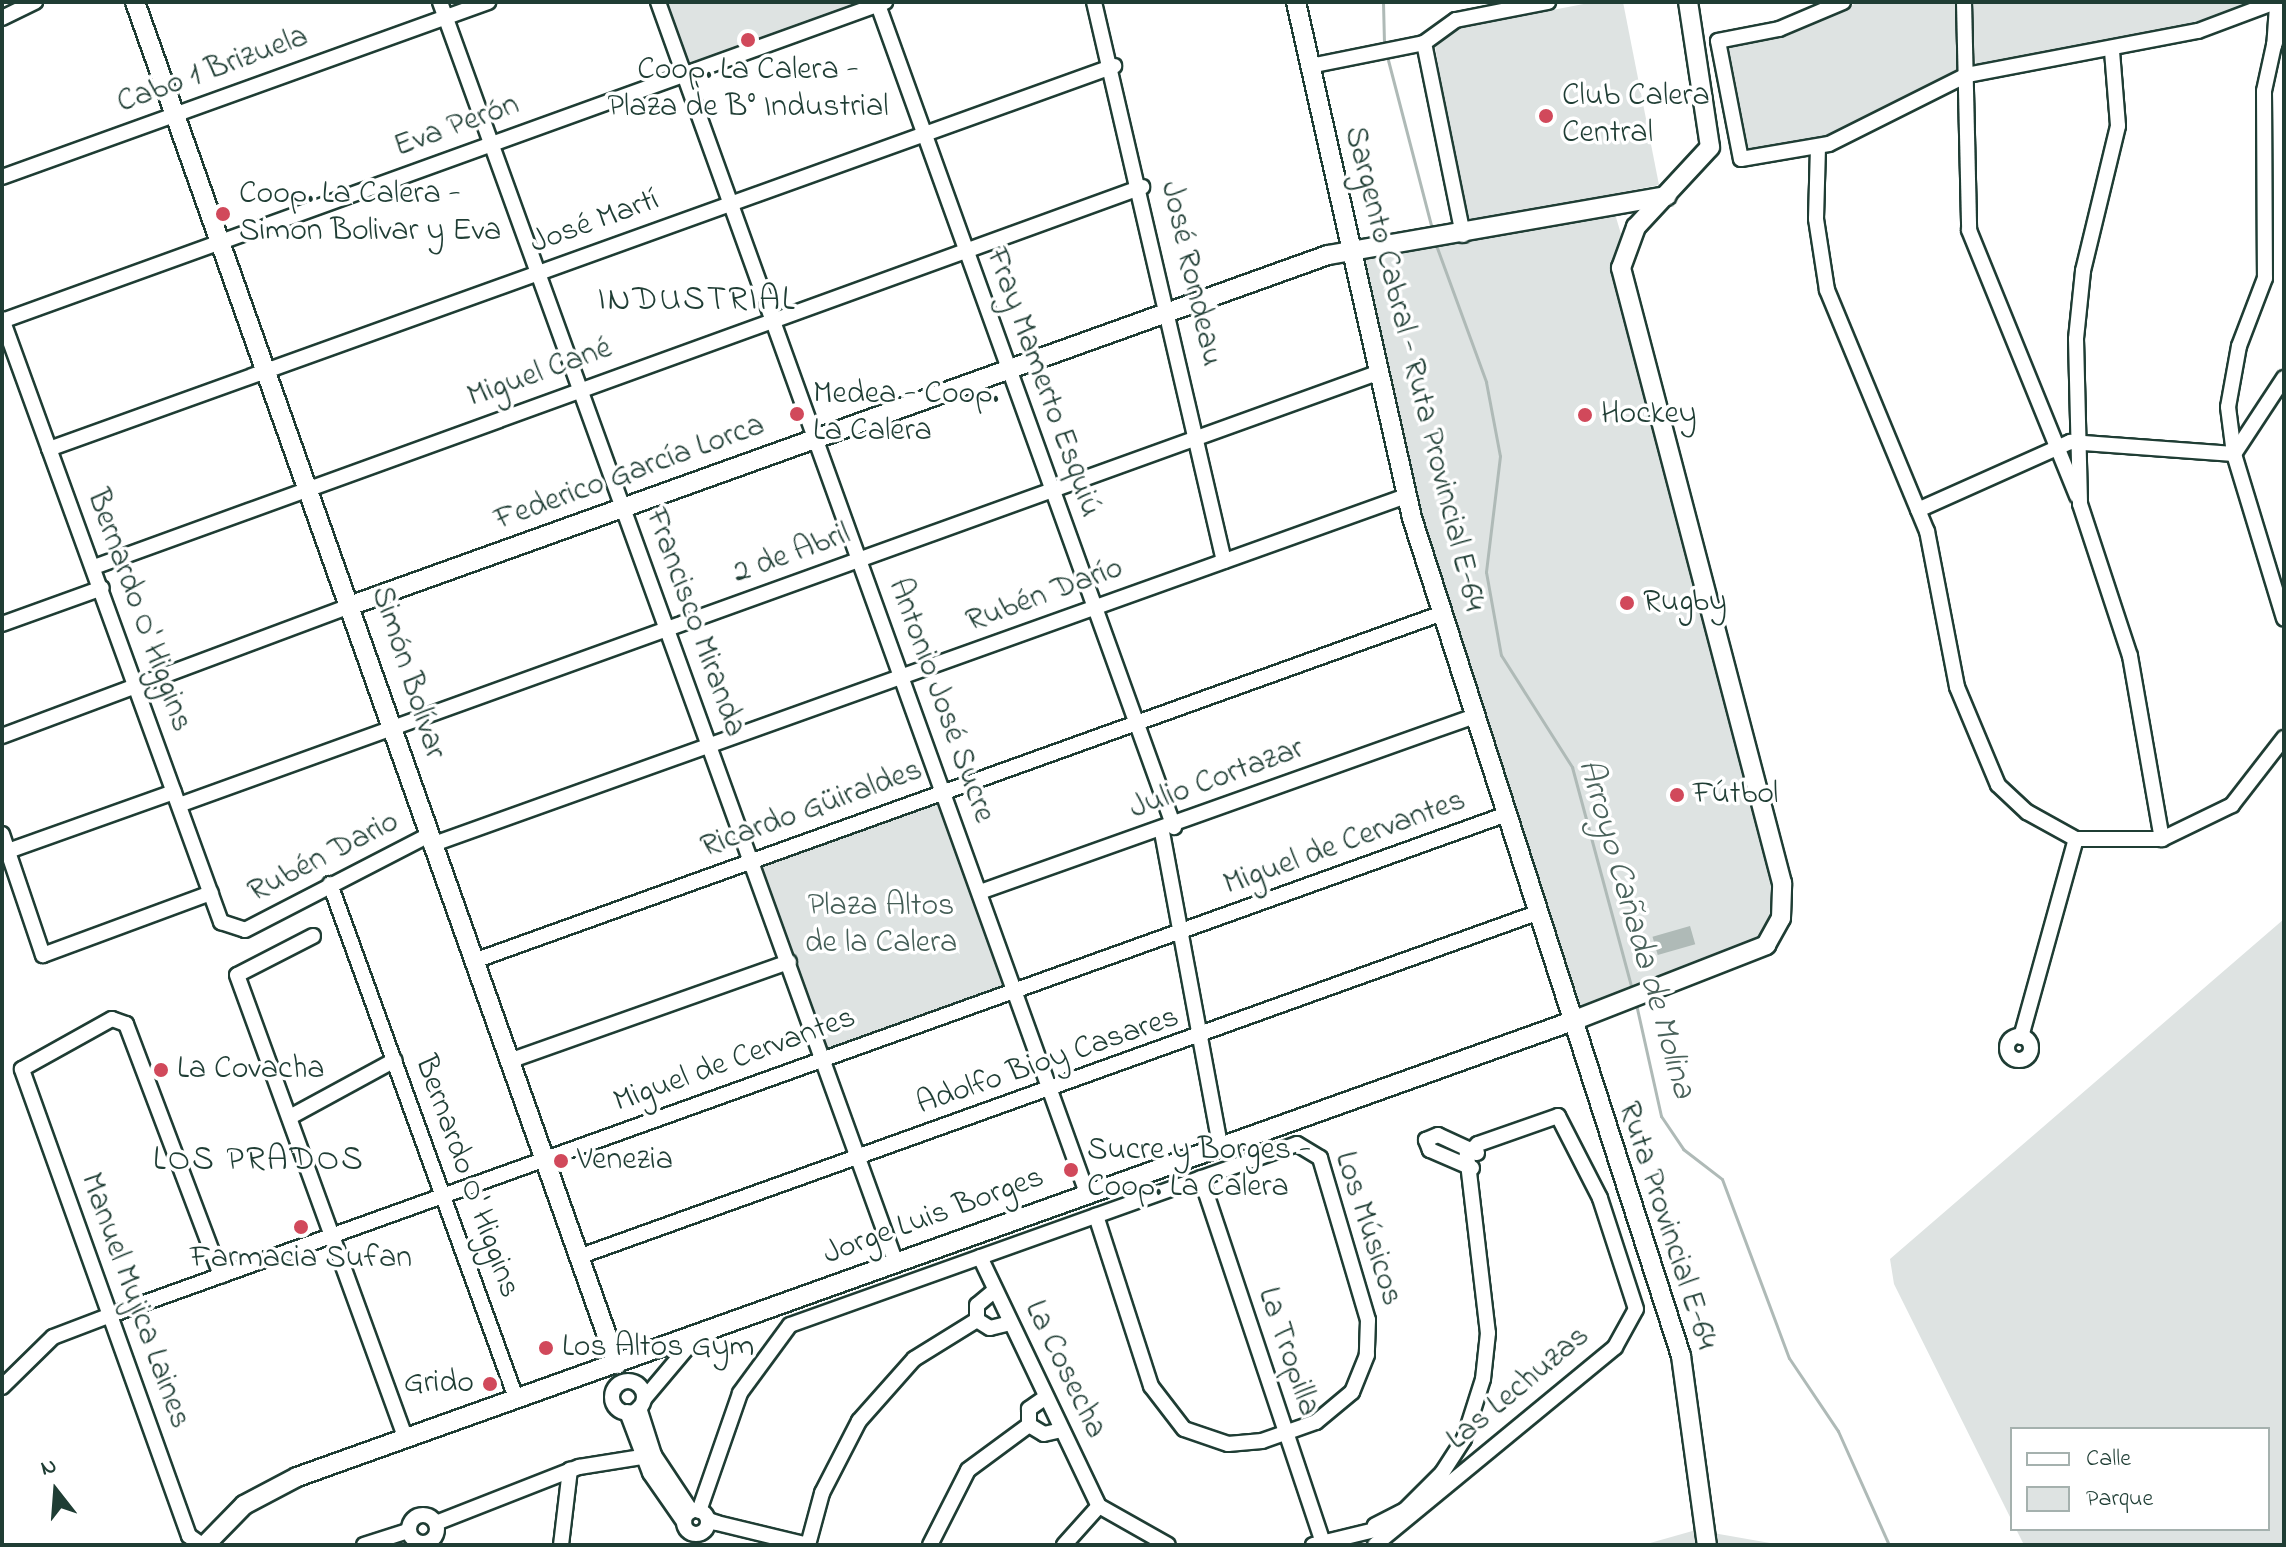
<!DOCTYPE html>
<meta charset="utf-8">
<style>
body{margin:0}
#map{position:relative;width:2286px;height:1547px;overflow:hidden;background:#fff;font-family:"Indie Flower",sans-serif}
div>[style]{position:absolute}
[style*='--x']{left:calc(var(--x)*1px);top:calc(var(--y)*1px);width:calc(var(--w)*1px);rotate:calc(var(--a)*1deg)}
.green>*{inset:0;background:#dee3e2;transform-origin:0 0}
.water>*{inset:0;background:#afbab7;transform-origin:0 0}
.stream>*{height:3px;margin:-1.5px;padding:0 1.5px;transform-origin:1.5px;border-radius:1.5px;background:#afbab7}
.roads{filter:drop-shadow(2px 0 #1f3d34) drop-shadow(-2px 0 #1f3d34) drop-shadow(0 2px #1f3d34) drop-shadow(0 -2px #1f3d34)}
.street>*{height:14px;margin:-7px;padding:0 7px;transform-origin:7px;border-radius:7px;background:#fff}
.street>.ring{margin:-7px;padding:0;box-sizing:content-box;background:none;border:14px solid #fff;border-radius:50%}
.secondary>*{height:18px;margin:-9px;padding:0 9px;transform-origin:9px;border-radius:9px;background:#fff}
.dots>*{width:22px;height:22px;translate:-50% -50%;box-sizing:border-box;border:4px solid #fff;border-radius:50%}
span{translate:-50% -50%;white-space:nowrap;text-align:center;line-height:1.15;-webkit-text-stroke:7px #fff;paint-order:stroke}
.street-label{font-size:32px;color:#1f3d34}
.poi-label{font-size:32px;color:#1f3d34}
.left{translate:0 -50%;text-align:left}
.right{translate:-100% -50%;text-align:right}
.park-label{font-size:32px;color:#455e57}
.neighbourhood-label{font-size:34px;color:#1f3d34;letter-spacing:2px}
.water-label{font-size:34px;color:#4a625b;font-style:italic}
.frame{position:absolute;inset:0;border:4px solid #1f3d34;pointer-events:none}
.legend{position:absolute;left:2010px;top:1427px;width:260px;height:104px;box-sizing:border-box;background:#fff;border:2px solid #a5b1ae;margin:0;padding:10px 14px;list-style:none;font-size:24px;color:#1f3d34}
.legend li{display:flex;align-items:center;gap:16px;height:40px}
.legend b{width:40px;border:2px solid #a5b1ae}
.north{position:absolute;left:16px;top:1451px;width:80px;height:80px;-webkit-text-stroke:6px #fff;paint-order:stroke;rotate:343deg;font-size:22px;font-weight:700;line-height:32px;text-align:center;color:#1f3d34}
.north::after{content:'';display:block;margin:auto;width:28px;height:36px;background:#1f3d34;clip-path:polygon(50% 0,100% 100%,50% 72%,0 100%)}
</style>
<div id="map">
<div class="green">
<div style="clip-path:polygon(666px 2px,861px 2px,689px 64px)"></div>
<div style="clip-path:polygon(1594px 2px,1623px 2px,1659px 185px,1465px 222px,1435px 46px,1445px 31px)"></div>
<div style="clip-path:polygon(1860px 2px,1955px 2px,1959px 74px,1821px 141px,1743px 153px,1725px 42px,1775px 34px)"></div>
<div style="clip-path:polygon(1970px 2px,2261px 2px,2107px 48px,1976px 68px)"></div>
<div style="clip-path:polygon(1615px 214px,1621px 234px,1614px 263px,1780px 900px,1762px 943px,1579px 1010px,1414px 498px,1362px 261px)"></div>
<div style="left:937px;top:802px;width:195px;height:191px;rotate:70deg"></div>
<div style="clip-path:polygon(2284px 919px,2284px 1545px,2024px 1545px,2016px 1529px,2268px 1529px,2268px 1429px,2012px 1429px,2012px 1521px,1894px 1284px,1890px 1259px)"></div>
<div style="clip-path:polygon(1696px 1530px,1782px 1545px,1643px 1545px)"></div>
</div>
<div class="water">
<div style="left:1690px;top:926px;width:19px;height:39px;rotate:74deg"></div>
</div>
<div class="stream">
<div style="--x:1383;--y:2;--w:42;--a:88.6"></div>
<div style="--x:1388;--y:60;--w:175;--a:75.4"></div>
<div style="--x:1436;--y:245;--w:146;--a:69.9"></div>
<div style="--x:1486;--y:382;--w:75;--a:79.3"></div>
<div style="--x:1500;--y:456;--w:117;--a:96.9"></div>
<div style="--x:1486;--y:572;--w:84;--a:79.8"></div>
<div style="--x:1501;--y:655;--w:133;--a:57.6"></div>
<div style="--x:1572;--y:767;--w:230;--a:74.9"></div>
<div style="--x:1636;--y:1004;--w:115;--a:77.4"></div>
<div style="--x:1661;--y:1116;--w:40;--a:56"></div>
<div style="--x:1683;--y:1149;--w:49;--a:37.6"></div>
<div style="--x:1722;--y:1179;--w:191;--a:69.5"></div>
<div style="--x:1789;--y:1358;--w:88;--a:56.1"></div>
<div style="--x:1838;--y:1431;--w:125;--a:65.9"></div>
</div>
<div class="roads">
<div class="street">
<div style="--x:440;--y:2;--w:1341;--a:70.12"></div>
<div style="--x:658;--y:2;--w:1266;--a:70.19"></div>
<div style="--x:877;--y:2;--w:877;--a:70.2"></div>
<div style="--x:1094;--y:2;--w:574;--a:76.91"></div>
<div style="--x:1843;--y:2;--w:69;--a:157.1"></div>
<div style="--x:1779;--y:29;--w:62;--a:168.9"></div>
<div style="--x:1718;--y:41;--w:120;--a:79"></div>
<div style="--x:1741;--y:159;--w:89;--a:-9.7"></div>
<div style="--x:1829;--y:144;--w:154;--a:-26.6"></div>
<div style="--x:1967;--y:75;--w:235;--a:-10.8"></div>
<div style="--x:2198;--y:31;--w:82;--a:-20.6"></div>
<div style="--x:1964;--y:2;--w:228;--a:88.7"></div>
<div style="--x:1969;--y:230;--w:287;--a:67.9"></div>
<div style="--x:2277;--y:6;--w:39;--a:94"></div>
<div style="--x:2274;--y:45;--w:30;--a:-70"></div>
<div style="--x:2;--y:18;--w:37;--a:-26"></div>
<div style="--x:1424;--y:43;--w:196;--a:78.5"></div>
<div style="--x:2274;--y:45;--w:47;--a:102.3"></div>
<div style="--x:2264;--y:91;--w:187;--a:89.7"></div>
<div style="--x:2265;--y:278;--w:73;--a:110.9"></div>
<div style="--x:2239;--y:346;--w:62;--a:100.2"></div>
<div style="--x:2228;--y:407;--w:47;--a:82.7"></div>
<div style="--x:2234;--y:454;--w:172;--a:73.1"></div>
<div style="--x:2112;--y:51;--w:75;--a:85.4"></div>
<div style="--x:2118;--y:126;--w:149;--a:103.6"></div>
<div style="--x:2083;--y:271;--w:68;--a:95.9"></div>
<div style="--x:2076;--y:339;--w:165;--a:88.6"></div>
<div style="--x:2080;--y:504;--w:160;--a:71.8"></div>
<div style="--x:2130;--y:656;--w:186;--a:80.1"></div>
<div style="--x:1310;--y:66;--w:116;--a:-11.4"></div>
<div style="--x:1424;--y:43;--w:39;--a:-36"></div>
<div style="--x:1456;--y:20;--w:94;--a:-11.1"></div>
<div style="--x:1818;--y:147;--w:72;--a:91.6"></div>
<div style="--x:1816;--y:219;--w:72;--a:81.2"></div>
<div style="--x:1827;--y:290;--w:261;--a:67.5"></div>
<div style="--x:1927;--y:531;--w:159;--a:79.1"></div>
<div style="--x:1957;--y:687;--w:106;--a:67.3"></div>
<div style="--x:1998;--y:785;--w:40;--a:43"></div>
<div style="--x:2027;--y:812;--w:56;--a:28.9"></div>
<div style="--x:2076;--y:839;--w:86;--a:0"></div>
<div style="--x:2162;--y:839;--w:78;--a:-25.9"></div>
<div style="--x:2232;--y:805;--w:85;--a:-52.2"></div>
<div style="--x:2;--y:177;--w:517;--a:-19.8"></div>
<div style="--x:2;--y:319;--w:642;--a:70.04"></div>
<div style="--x:221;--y:922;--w:25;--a:18"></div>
<div style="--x:245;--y:930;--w:207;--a:-27.3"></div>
<div style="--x:2;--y:321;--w:939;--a:-19.86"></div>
<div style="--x:49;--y:449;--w:1132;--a:-19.78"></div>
<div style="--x:1918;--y:510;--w:167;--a:-24.1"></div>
<div style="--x:2070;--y:442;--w:164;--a:4.2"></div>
<div style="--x:2234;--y:454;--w:91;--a:-56.7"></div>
<div style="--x:94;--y:567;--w:1115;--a:-19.93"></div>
<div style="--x:2;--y:624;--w:106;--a:-19.8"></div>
<div style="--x:2;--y:736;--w:374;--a:-20.5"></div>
<div style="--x:179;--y:805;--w:1274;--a:-19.83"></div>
<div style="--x:1162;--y:832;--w:322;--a:79.5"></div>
<div style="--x:2;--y:834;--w:128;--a:71.3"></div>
<div style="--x:43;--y:955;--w:179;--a:-20.3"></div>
<div style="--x:431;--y:845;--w:1036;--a:-19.69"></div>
<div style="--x:8;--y:851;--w:176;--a:-19.6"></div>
<div style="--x:330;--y:884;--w:547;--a:70.11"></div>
<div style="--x:980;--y:892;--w:522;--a:-19.58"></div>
<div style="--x:313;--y:936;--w:85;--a:152.8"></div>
<div style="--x:237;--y:975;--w:494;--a:70"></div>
<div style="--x:474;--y:961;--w:1026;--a:-19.76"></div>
<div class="ring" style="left:2007px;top:1036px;width:10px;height:10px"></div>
<div style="--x:2021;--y:1037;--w:205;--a:-74.5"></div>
<div style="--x:509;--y:1061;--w:297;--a:-19.5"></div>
<div style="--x:290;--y:1117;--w:119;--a:-28.5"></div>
<div style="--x:1472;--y:1168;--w:46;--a:-156.8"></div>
<div style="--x:1430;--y:1150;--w:11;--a:-112"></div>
<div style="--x:1426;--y:1140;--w:13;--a:-23"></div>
<div style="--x:1438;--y:1135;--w:43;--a:24.8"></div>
<div style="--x:1201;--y:1178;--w:385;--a:71.5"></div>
<div style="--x:578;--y:1257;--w:1016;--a:-19.74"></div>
<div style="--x:980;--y:1257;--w:276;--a:64.5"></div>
<div style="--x:1099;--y:1506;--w:79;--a:29.5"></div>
<div style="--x:995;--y:1290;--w:23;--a:140"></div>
<div style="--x:977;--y:1305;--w:15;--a:90"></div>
<div style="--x:977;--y:1320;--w:15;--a:32"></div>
<div style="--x:990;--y:1328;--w:21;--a:-14"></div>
<div class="ring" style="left:612px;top:1381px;width:18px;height:18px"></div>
<div style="--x:2;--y:1387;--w:71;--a:-44.4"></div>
<div style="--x:53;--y:1337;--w:59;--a:-20.9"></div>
<div style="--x:108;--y:1316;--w:1483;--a:-19.74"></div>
<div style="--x:1046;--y:1397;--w:21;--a:145"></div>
<div style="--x:1029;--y:1409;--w:16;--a:90"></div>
<div style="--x:1029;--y:1425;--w:17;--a:31"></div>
<div style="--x:1044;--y:1434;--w:18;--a:-13"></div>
<div style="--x:644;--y:1399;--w:82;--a:-49.9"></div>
<div style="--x:639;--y:1408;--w:49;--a:72.3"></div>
<div style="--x:654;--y:1455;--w:67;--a:56.5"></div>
<div style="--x:627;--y:1412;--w:65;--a:69.3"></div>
<div style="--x:650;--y:1473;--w:60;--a:55.2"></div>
<div class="ring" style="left:684px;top:1510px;width:10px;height:10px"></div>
<div style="--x:699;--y:1511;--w:125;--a:-70.8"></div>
<div style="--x:740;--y:1393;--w:84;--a:-53.7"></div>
<div style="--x:790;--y:1325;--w:538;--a:-19.65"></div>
<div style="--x:1297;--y:1144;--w:27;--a:31"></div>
<div style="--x:1320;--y:1158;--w:169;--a:73.5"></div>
<div style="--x:1368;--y:1320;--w:35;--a:92"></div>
<div style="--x:1367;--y:1355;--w:40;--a:112"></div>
<div style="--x:1352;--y:1392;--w:47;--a:140.2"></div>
<div style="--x:1316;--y:1422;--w:57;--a:160.6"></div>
<div style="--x:1262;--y:1441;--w:34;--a:175"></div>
<div style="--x:1228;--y:1444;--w:46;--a:-161.2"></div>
<div style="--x:1184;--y:1429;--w:54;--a:-127.5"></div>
<div style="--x:1151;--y:1386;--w:179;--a:-107.9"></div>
<div class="ring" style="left:409px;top:1515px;width:14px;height:14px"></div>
<div style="--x:708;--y:1520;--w:9;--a:18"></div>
<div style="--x:717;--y:1523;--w:94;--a:13.6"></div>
<div style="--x:808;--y:1545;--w:54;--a:-74.9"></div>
<div style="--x:822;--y:1493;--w:81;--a:-62.8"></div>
<div style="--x:859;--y:1421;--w:83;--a:-48.4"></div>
<div style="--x:914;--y:1359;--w:74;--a:-31.8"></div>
<div style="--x:436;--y:1523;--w:154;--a:-21.4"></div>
<div style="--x:579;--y:1467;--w:76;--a:-9.1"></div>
<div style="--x:202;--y:1545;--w:16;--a:-145"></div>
<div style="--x:189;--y:1536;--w:496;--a:-109.7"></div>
<div style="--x:22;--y:1069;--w:103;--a:-29.1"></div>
<div style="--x:112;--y:1019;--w:15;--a:20"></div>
<div style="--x:126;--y:1024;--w:269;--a:69.3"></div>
<div style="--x:364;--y:1545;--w:46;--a:-17.7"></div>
<div style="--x:561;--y:1545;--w:76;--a:-83.2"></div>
<div style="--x:930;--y:1545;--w:84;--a:-63.1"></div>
<div style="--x:968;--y:1470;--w:76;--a:-36.4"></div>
<div style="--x:1064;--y:1545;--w:52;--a:-48.1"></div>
<div style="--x:1313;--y:1545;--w:72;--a:-13.7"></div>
<div style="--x:1375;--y:1545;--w:311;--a:-39.5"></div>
<div style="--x:1615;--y:1347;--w:43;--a:-61.1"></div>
<div style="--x:1636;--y:1309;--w:117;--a:-108"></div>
<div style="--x:1600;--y:1198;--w:92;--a:-117.1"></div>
<div style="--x:1558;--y:1116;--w:85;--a:160.7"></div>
<div style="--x:1478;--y:1144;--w:16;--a:135"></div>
<div style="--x:1467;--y:1155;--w:179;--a:83.3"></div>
<div style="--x:1488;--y:1333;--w:46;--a:96.2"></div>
<div style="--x:1483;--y:1379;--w:63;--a:107.6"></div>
<div style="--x:1464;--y:1439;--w:40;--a:122.9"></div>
<div style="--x:1442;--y:1473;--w:52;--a:135"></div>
<div style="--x:1405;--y:1510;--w:34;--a:153"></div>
</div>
<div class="secondary">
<div style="--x:135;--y:2;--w:1445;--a:70.51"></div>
<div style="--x:1296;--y:2;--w:529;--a:77.33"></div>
<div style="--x:1412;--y:518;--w:880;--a:72.2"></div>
<div style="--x:1681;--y:1356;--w:191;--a:82.2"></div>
<div style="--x:352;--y:605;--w:1037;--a:-19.73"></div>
<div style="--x:1328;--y:255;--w:344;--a:-9.9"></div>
<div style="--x:205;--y:1545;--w:56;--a:-45.7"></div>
<div style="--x:244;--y:1505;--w:60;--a:-27.8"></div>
<div style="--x:297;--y:1477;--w:1352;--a:-19.67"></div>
<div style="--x:1570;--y:1022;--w:211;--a:-21.4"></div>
<div style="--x:1766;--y:945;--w:31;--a:-61"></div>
<div style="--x:1781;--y:918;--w:35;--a:-88"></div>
<div style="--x:1782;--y:883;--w:636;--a:-104.67"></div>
<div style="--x:1621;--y:268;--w:44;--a:-69.9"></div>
<div style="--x:1636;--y:227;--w:109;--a:-47.2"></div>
<div style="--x:1710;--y:147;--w:147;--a:-98.6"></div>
</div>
</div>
<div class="dots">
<div style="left:748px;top:40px;background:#d1495b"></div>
<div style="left:1546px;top:116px;background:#d1495b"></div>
<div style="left:223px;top:214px;background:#d1495b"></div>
<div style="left:797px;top:414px;background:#d1495b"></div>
<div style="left:1585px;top:415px;background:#d1495b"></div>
<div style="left:1627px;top:603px;background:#d1495b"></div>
<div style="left:1677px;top:795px;background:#d1495b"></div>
<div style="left:161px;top:1070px;background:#d1495b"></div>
<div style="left:561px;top:1161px;background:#d1495b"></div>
<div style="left:1071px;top:1170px;background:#d1495b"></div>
<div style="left:301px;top:1227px;background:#d1495b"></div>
<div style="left:546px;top:1348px;background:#d1495b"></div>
<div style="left:490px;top:1384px;background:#d1495b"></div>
</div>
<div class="street-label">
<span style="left:213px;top:71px;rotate:-20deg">Cabo 1 Brizuela</span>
<span style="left:457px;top:127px;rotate:-20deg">Eva Perón</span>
<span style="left:595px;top:223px;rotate:-20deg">José Martí</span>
<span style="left:1190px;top:274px;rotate:77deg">José Rondeau</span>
<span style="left:1413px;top:369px;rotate:76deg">Sargento Cabral - Ruta Provincial E-64</span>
<span style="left:540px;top:374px;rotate:-20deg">Miguel Cané</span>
<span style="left:1042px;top:383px;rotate:70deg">Fray Mamerto Esquiú</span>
<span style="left:630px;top:474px;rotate:-20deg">Federico García Lorca</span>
<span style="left:792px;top:555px;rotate:-20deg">2 de Abril</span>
<span style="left:1045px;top:596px;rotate:-20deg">Rubén Darío</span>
<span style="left:138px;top:611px;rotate:70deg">Bernardo O' Higgins</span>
<span style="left:694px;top:623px;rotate:70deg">Francisco Miranda</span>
<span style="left:407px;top:673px;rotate:72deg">Simón Bolívar</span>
<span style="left:940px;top:701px;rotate:70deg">Antonio José Sucre</span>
<span style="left:1217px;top:780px;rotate:-20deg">Julio Cortazar</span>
<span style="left:812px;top:810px;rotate:-20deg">Ricardo Güiraldes</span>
<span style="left:1345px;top:844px;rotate:-20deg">Miguel de Cervantes</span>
<span style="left:324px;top:858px;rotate:-27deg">Rubén Dario</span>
<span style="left:735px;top:1061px;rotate:-20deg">Miguel de Cervantes</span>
<span style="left:1048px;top:1062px;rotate:-19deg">Adolfo Bioy Casares</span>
<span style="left:466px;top:1177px;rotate:70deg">Bernardo O' Higgins</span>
<span style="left:934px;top:1217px;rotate:-20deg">Jorge Luis Borges</span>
<span style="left:1666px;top:1226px;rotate:72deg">Ruta Provincial E-64</span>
<span style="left:1367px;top:1229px;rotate:72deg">Los Músicos</span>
<span style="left:134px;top:1301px;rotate:70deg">Manuel Mujica Laines</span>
<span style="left:1287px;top:1352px;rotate:71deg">La Tropilla</span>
<span style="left:1064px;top:1370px;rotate:64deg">La Cosecha</span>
<span style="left:1519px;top:1389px;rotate:-40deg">Las Lechuzas</span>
</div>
<div class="poi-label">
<span style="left:748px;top:90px">Coop. La Calera -<br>Plaza de B° Industrial</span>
<span class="left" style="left:1562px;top:116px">Club Calera<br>Central</span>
<span class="left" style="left:239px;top:214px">Coop. La Calera -<br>Simon Bolivar y Eva</span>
<span class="left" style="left:813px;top:414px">Medea - Coop.<br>La Calera</span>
<span class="left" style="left:1601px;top:415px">Hockey</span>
<span class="left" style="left:1643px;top:603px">Rugby</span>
<span class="left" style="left:1693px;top:795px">Fútbol</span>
<span class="left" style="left:177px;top:1070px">La Covacha</span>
<span class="left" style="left:1087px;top:1170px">Sucre y Borges -<br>Coop. La Calera</span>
<span class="left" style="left:577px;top:1161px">Venezia</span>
<span style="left:301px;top:1259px">Farmacia Sufan</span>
<span class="left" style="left:562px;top:1348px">Los Altos Gym</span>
<span class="right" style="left:474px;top:1384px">Grido</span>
</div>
<div class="park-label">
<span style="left:881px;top:926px">Plaza Altos<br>de la Calera</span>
</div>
<div class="neighbourhood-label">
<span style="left:697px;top:302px">INDUSTRIAL</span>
<span style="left:259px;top:1162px">LOS PRADOS</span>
</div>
<div class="water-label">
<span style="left:1635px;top:929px;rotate:74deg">Arroyo Cañada de Molina</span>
</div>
<div class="frame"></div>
<ul class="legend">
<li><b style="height:10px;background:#fff"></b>Calle</li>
<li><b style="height:22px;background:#dee3e2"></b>Parque</li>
</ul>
<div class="north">N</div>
</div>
